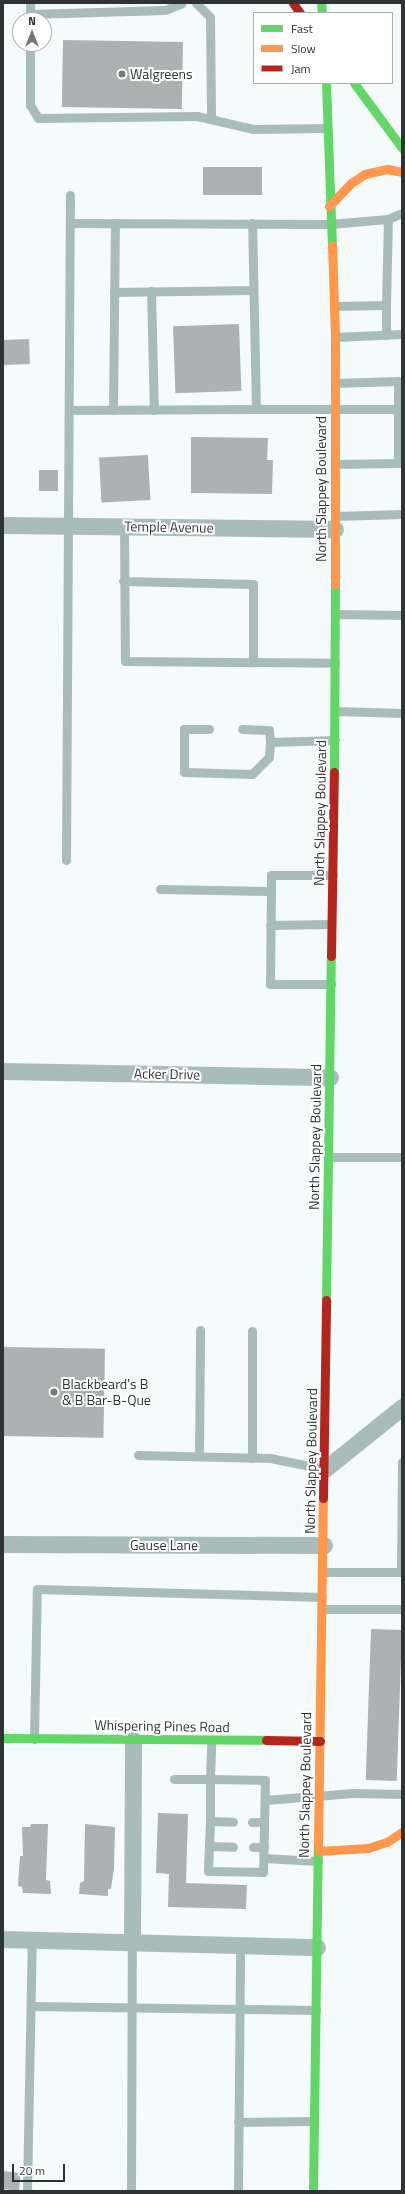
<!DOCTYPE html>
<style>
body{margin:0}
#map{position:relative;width:405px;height:2194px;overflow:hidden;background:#f5fbfb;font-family:"Titillium Web",sans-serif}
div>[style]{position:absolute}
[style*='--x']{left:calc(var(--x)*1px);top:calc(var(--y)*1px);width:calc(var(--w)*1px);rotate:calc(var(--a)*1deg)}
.building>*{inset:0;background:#acb1b1;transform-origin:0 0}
.lane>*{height:9px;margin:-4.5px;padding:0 4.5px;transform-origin:4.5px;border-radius:4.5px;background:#a8bdbb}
.street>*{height:17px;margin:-8.5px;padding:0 8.5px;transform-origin:8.5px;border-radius:8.5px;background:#a8bdbb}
.fast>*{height:9px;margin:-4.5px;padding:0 4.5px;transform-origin:4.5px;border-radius:4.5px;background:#63d668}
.slow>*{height:9px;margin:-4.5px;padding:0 4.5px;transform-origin:4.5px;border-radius:4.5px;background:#ff974d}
.jam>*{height:9px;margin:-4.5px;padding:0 4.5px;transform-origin:4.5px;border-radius:4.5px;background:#b3261e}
.dots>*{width:11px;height:11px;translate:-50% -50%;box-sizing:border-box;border:2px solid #fff;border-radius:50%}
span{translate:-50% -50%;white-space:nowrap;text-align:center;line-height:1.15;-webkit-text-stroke:4px #fff;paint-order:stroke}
.poi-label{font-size:14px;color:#2e3433}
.left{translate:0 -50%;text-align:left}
.street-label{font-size:14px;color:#2e3433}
.frame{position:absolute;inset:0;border:4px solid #2e3433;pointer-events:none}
.legend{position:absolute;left:253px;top:12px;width:140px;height:72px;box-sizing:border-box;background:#fff;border:1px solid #abaead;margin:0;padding:5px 7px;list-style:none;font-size:12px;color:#2e3433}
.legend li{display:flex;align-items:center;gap:8px;height:20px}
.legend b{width:20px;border:1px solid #abaead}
.north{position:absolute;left:12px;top:12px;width:40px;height:40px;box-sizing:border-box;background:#fff;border:1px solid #abaead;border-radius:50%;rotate:0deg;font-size:11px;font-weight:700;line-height:16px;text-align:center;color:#2e3433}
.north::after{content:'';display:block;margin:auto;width:14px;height:18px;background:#747a79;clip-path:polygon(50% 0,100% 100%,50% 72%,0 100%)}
.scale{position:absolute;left:12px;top:2164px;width:53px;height:18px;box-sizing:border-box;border:2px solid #2e3433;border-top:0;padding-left:5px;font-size:12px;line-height:14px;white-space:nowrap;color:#2e3433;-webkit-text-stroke:3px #fff;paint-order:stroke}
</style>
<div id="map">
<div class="building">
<div style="left:63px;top:40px;width:120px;height:67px;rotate:1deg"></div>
<div style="left:203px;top:167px;width:59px;height:28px"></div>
<div style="left:239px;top:324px;width:67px;height:66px;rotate:88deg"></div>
<div style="left:29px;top:339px;width:25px;height:26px;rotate:88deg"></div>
<div style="clip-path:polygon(191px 437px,268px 438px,267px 460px,273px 460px,272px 494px,191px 493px)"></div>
<div style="left:148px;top:455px;width:45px;height:49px;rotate:87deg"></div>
<div style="left:58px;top:470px;width:21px;height:19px;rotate:90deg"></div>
<div style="left:4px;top:1347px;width:101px;height:89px;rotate:1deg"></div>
<div style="left:371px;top:1629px;width:31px;height:151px;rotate:2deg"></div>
<div style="clip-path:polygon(158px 1813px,188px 1814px,186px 1883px,247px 1885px,246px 1909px,168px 1907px,169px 1874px,156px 1873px)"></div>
<div style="clip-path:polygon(31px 1824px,48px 1824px,46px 1880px,50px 1881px,51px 1894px,23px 1893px,22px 1887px,18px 1886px,20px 1856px,23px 1856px,22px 1827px,30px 1827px)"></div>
<div style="clip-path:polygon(85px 1824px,115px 1827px,114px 1868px,111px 1889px,108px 1889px,108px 1896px,79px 1894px,80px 1883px,84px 1881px)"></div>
<div style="left:3px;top:2171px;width:18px;height:18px;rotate:6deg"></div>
</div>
<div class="lane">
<div style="--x:30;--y:3;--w:17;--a:90"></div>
<div style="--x:196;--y:3;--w:20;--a:45"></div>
<div style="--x:210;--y:17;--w:102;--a:89.4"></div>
<div style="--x:30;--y:14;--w:135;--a:-1.7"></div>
<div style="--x:165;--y:10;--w:18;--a:-22"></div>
<div style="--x:30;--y:44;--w:61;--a:90"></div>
<div style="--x:30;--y:105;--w:15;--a:58"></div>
<div style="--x:38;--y:118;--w:159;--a:-0.7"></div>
<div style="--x:197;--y:116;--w:57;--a:13.1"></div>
<div style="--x:253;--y:129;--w:74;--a:-0.8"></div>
<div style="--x:70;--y:223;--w:260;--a:0.2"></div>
<div style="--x:330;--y:224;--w:58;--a:-4.9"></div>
<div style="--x:151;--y:291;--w:119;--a:88.6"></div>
<div style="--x:114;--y:292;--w:139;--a:-0.8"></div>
<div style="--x:334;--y:306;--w:52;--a:-1.1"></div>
<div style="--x:386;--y:305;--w:86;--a:-88.7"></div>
<div style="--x:388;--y:219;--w:15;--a:-23"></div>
<div style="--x:386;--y:335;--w:30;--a:-90"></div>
<div style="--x:335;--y:337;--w:67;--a:-2.6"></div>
<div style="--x:335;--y:383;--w:63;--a:-1.8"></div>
<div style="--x:398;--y:381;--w:82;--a:90"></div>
<div style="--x:398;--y:463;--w:63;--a:179.1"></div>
<div style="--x:256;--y:409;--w:142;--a:0"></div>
<div style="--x:69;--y:410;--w:187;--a:-0.3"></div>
<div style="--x:256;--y:409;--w:186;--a:-91.2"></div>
<div style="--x:113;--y:410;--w:187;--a:-89.4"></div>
<div style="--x:335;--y:516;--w:67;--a:-1.7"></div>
<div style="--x:124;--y:526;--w:135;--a:89.6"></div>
<div style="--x:125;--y:661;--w:210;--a:0.5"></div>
<div style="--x:123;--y:581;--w:130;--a:1.3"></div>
<div style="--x:253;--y:584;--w:78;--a:90"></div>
<div style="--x:335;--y:614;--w:67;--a:0.9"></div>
<div style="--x:335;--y:711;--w:67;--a:1.7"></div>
<div style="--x:209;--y:729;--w:25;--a:180"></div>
<div style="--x:184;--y:729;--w:43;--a:90"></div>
<div style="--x:184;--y:772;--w:68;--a:1.7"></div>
<div style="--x:252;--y:774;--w:24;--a:-45"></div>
<div style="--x:269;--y:757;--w:15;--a:-86"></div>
<div style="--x:270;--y:742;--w:65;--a:-1.8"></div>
<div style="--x:242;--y:729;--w:27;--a:2"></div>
<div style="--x:269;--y:730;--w:12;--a:85"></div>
<div style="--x:66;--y:860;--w:665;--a:-89.66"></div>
<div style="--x:160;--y:889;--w:111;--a:1"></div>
<div style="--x:270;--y:925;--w:61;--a:-0.9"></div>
<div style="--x:331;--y:984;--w:61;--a:180"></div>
<div style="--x:270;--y:984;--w:93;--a:-89.4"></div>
<div style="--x:271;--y:891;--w:16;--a:-90"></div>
<div style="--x:271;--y:875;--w:62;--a:0"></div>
<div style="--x:329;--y:1157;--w:73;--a:0"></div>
<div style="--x:252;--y:1331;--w:127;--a:90"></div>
<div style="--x:138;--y:1455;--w:132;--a:1.3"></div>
<div style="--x:270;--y:1458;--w:55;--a:11.5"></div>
<div style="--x:199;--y:1456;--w:126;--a:-89.5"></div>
<div style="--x:324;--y:1572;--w:77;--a:0"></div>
<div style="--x:401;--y:1572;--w:110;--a:-89.5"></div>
<div style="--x:323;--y:1609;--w:79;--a:0"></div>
<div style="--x:34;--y:1739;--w:150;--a:-88.9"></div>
<div style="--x:37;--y:1589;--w:285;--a:1.6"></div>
<div style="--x:174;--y:1779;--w:36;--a:0"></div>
<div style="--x:210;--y:1779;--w:55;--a:1"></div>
<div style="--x:265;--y:1780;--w:92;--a:91.2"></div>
<div style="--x:263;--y:1872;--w:55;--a:-179"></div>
<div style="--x:208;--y:1871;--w:50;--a:-87.7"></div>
<div style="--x:210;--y:1821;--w:42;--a:-90"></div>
<div style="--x:210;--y:1779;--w:38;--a:-88"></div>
<div style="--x:265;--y:1800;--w:88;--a:-4.5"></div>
<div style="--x:353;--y:1793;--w:49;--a:1.2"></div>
<div style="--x:210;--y:1821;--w:23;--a:2"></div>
<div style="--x:252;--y:1822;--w:12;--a:0"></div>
<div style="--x:209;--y:1846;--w:24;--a:2"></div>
<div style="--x:253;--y:1847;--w:11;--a:0"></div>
<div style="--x:264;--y:1858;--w:54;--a:3.2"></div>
<div style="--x:31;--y:2006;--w:285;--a:0.8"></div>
<div style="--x:238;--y:2122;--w:76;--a:-0.8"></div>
<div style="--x:27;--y:2191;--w:251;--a:-88.9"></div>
<div style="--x:131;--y:2191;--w:248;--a:-89.8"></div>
<div style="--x:238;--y:2191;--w:246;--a:-89.5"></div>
</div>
<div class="street">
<div style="--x:3;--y:525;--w:332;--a:0.7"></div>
<div style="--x:3;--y:1071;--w:327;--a:1.1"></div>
<div style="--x:325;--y:1469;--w:99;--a:-38.8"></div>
<div style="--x:3;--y:1544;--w:321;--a:0.2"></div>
<div style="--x:3;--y:1939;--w:314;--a:1.5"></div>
<div style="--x:132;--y:1943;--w:203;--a:-89.7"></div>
</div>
<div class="fast">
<div style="--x:321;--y:3;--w:10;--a:84"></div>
<div style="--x:326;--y:83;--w:162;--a:87.9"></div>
<div style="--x:354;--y:83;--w:81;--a:53.6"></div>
<div style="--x:334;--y:772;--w:188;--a:-89.7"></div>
<div style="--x:326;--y:1300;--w:344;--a:-89.2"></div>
<div style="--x:3;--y:1738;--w:263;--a:0.4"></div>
<div style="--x:313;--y:2191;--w:346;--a:-89.2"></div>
</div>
<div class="slow">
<div style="--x:329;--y:206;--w:32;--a:-46"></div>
<div style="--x:351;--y:183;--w:17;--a:-33"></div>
<div style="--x:365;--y:174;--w:23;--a:-13"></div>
<div style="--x:387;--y:169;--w:15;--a:11"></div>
<div style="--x:332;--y:245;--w:92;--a:88.1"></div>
<div style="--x:335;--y:337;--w:247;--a:90"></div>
<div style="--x:318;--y:1845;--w:347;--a:-89.2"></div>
<div style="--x:318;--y:1851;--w:50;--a:-3.4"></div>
<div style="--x:368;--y:1848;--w:20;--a:-18"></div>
<div style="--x:387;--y:1842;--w:18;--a:-34"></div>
</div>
<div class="jam">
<div style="--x:293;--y:3;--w:12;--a:55"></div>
<div style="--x:331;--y:956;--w:184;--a:-89.1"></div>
<div style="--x:323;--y:1498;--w:198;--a:-89.1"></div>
<div style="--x:266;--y:1740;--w:54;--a:1.1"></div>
</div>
<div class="dots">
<div style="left:122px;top:74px;background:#747a79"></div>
<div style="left:54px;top:1392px;background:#747a79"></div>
</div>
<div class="poi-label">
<span class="left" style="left:130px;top:74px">Walgreens</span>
<span class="left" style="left:62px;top:1392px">Blackbeard's B<br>&amp; B Bar-B-Que</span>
</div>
<div class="street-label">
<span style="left:321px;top:489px;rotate:-90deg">North Slappey Boulevard</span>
<span style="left:169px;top:527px;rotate:1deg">Temple Avenue</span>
<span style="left:320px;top:813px;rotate:-89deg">North Slappey Boulevard</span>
<span style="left:167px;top:1074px;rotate:1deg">Acker Drive</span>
<span style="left:315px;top:1137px;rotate:-89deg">North Slappey Boulevard</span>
<span style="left:311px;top:1461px;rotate:-89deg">North Slappey Boulevard</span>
<span style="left:164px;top:1545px">Gause Lane</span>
<span style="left:162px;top:1726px;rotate:1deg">Whispering Pines Road</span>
<span style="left:305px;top:1785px;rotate:-89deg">North Slappey Boulevard</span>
</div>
<div class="frame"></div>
<ul class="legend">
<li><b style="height:5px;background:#63d668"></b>Fast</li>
<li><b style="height:5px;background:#ff974d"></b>Slow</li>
<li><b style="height:5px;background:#b3261e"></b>Jam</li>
</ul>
<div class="north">N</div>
<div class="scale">20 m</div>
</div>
